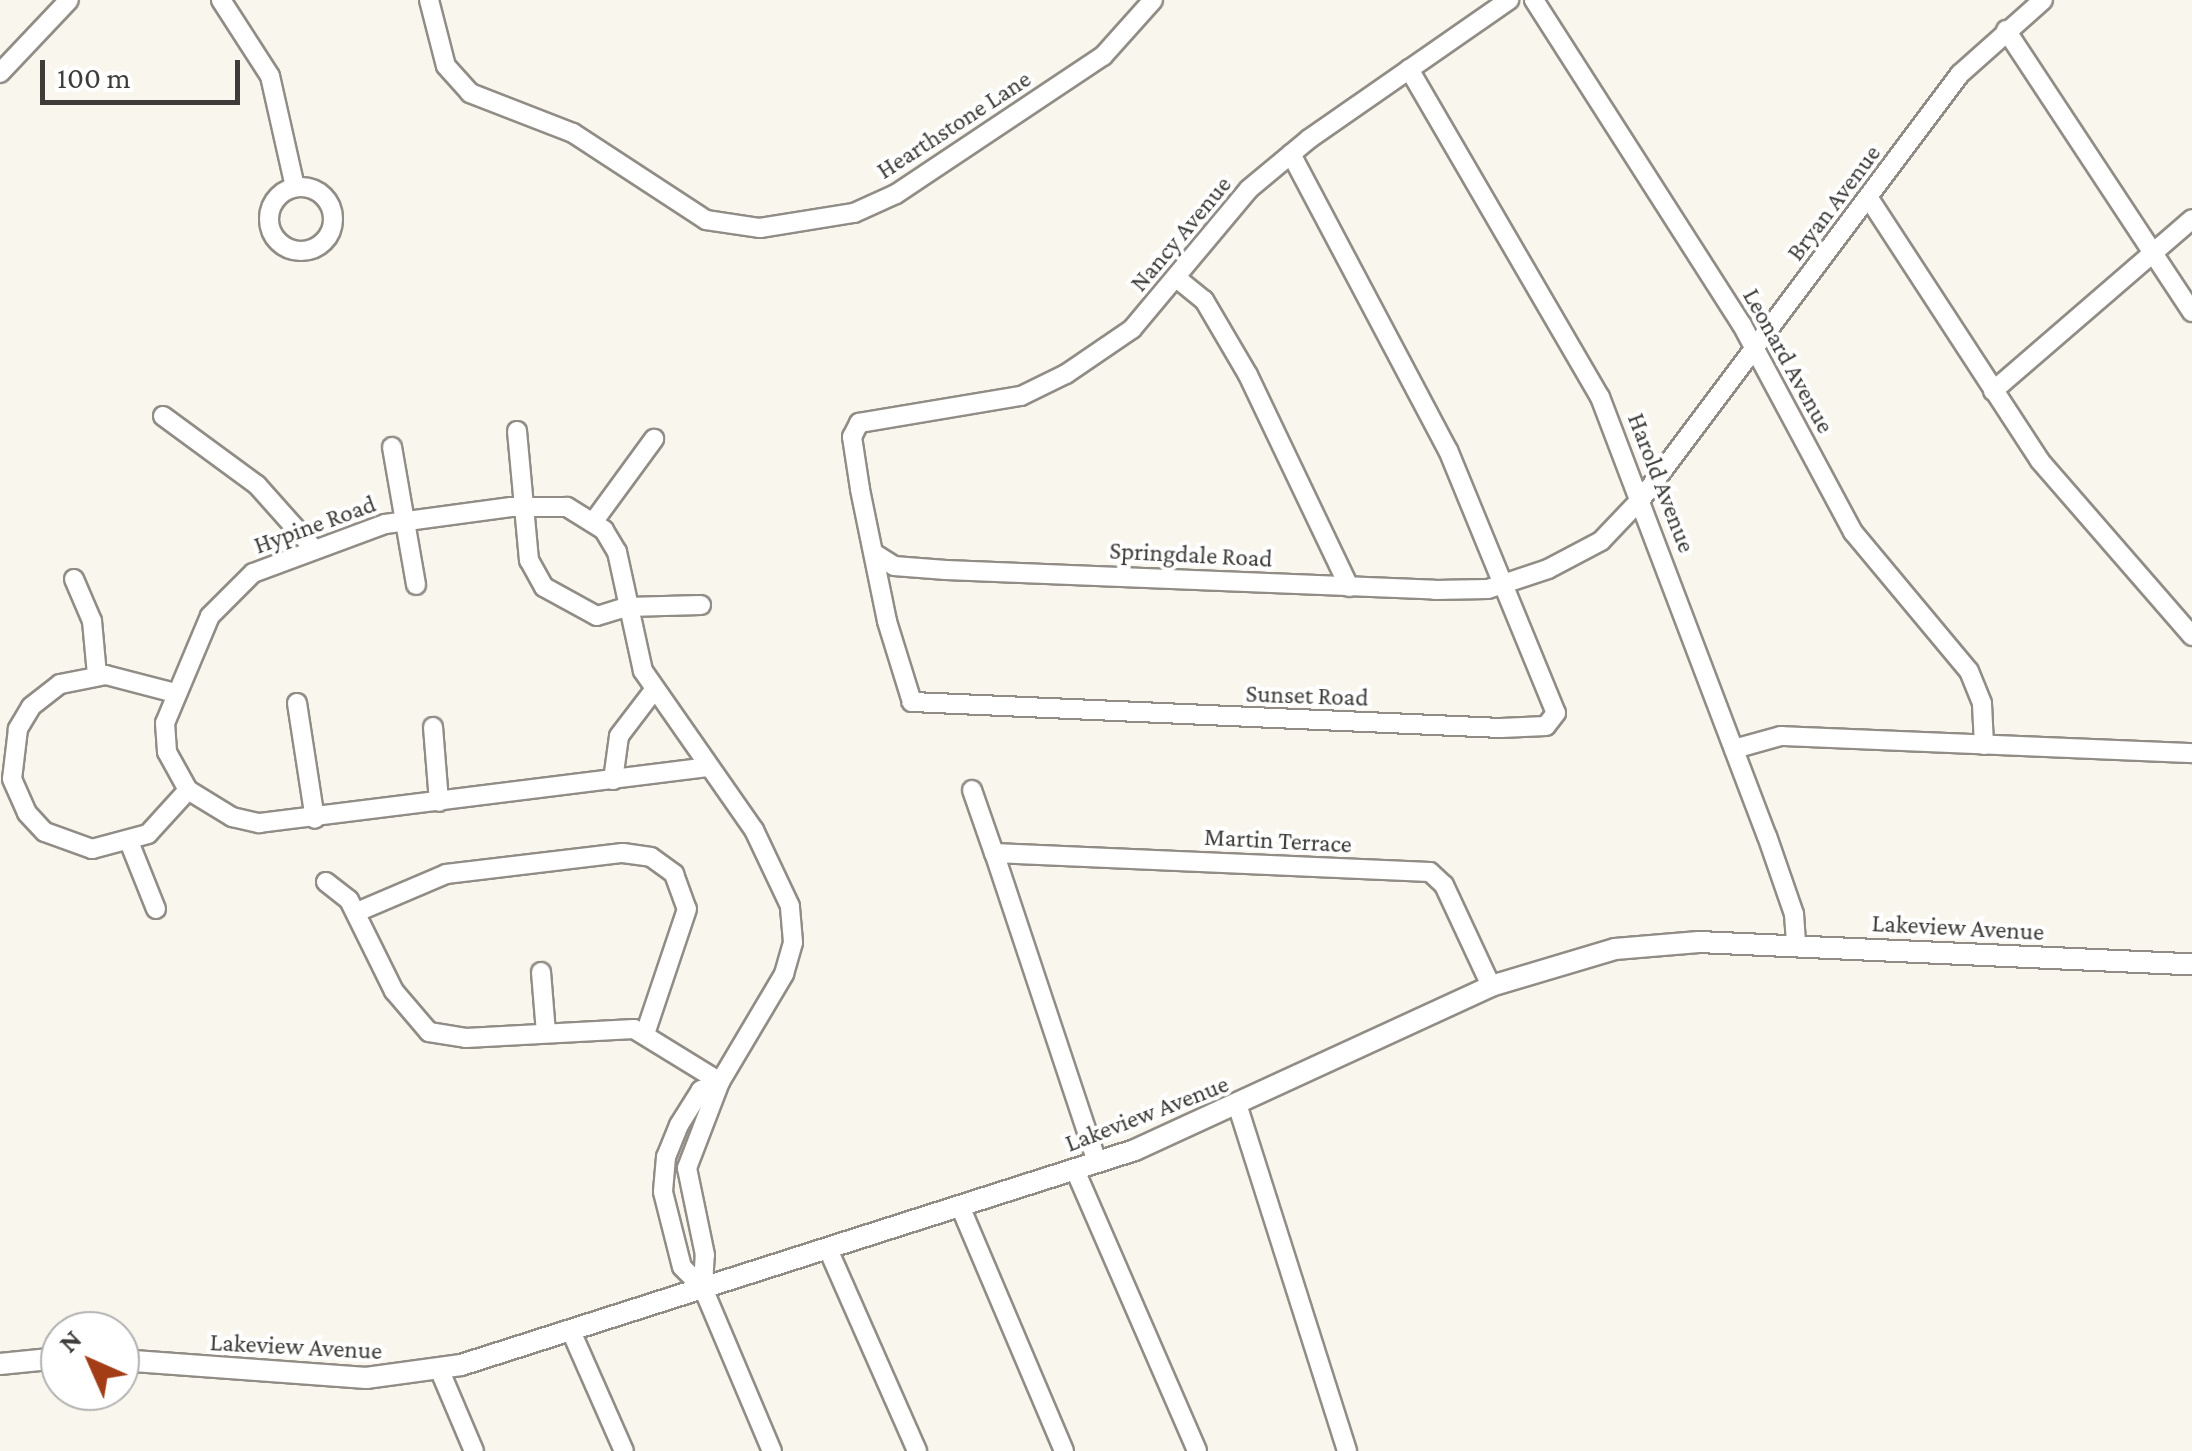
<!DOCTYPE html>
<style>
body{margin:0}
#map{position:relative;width:2192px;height:1451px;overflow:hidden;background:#f9f6ee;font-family:"Crimson Pro",serif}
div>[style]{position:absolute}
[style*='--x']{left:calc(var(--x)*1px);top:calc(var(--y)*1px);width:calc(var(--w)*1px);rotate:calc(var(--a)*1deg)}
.roads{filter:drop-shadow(2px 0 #918d86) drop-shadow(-2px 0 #918d86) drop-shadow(0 2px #918d86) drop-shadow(0 -2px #918d86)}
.minor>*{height:18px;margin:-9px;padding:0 9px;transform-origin:9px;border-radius:9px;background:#fff}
.minor>.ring{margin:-9px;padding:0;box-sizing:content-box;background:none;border:18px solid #fff;border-radius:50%}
.major>*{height:20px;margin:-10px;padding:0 10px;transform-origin:10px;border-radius:10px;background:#fff}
span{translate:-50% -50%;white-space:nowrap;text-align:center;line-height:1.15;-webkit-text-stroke:8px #fff;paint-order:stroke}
.street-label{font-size:25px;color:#3d3c39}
.north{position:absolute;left:40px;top:1311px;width:100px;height:100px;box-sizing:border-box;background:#fff;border:2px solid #b1b1b0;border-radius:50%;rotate:315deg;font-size:28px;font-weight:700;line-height:40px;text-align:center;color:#3d3c39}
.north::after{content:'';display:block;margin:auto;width:35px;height:45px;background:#a33d15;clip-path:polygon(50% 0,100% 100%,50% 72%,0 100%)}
.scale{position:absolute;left:40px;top:60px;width:200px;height:45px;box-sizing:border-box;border:5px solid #3d3c39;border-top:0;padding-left:12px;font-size:30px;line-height:35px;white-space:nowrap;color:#3d3c39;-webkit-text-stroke:8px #fff;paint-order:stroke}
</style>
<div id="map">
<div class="roads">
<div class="minor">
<div style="--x:221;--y:0;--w:90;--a:57.2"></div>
<div style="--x:270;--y:76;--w:114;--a:77.3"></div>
<div style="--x:429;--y:0;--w:68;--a:75.6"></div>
<div style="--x:446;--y:66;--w:36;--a:48"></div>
<div style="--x:470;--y:93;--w:110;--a:21.2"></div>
<div style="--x:573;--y:133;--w:159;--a:33.2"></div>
<div style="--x:706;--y:220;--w:55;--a:8.4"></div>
<div style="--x:760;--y:228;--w:95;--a:-9.1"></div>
<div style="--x:854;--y:213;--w:46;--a:-24.3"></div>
<div style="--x:896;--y:194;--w:249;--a:-33.7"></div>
<div style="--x:1103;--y:56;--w:75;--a:-48.2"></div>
<div style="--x:1534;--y:0;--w:386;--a:57.4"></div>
<div style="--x:1742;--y:325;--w:235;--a:61.8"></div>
<div style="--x:1853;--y:532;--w:181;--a:50.2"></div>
<div style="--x:1969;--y:671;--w:35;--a:68"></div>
<div style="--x:1982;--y:704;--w:41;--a:87.2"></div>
<div style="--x:2006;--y:30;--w:338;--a:56.6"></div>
<div style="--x:1409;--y:69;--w:380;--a:59.8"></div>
<div style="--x:1600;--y:397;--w:470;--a:69.2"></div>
<div style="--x:1767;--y:836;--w:83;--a:70.9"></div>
<div style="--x:1794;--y:914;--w:32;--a:86"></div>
<div style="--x:0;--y:73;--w:100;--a:-46.6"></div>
<div style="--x:1291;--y:154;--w:335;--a:62.1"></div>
<div style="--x:1448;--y:450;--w:284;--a:67.7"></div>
<div style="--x:1556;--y:713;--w:16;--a:128"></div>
<div style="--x:1546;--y:726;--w:45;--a:177.5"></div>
<div style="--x:1501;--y:728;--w:590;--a:-177.47"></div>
<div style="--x:912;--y:702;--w:85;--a:-107.2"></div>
<div style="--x:887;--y:621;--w:135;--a:-101.6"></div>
<div style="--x:860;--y:489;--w:53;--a:-98.7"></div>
<div style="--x:852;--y:437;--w:16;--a:-63"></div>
<div style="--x:859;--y:423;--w:164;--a:-9.5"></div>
<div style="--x:1021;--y:396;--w:50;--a:-26.1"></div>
<div style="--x:1066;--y:374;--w:80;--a:-34.3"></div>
<div style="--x:1132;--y:329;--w:182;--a:-50.1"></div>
<div style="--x:1249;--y:189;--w:78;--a:-39.8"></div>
<div style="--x:1309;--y:139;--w:244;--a:-34.8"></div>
<div class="ring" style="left:269px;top:187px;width:46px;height:46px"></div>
<div style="--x:1870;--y:200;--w:311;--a:56.9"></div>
<div style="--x:2040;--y:461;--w:232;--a:49"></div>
<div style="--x:1179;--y:280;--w:32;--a:39"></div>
<div style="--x:1204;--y:300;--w:87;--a:59.6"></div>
<div style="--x:1248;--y:375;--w:235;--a:64.5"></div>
<div style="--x:1993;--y:391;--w:263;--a:-40.8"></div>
<div style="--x:163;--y:416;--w:117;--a:36.3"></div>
<div style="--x:257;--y:485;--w:86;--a:48.3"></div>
<div style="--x:517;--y:431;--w:130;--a:84.7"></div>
<div style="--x:529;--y:560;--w:31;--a:61"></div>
<div style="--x:544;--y:587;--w:60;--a:28.7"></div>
<div style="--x:597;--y:616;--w:31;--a:-17"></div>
<div style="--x:627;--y:607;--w:74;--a:-1.5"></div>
<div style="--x:392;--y:447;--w:140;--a:80.1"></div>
<div style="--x:594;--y:521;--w:102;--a:-53.8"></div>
<div style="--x:875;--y:554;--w:22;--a:32"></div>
<div style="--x:894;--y:566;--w:52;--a:4.4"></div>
<div style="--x:946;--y:570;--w:489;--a:2.3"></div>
<div style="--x:1435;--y:590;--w:53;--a:-1.1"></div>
<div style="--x:1488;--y:589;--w:63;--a:-18.4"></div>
<div style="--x:1548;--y:569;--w:60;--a:-27.8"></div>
<div style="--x:1601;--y:541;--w:59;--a:-46.4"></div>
<div style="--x:1642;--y:498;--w:530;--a:-53.13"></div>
<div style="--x:1960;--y:74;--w:111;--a:-41.7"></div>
<div style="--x:74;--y:579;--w:46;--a:66.8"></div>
<div style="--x:92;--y:621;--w:54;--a:84.7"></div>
<div style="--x:175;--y:693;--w:71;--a:-165.4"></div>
<div style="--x:106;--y:675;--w:47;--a:168.9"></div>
<div style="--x:60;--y:684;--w:37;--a:142"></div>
<div style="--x:31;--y:707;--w:26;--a:121"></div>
<div style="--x:18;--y:729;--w:50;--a:96.8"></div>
<div style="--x:12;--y:779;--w:37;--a:66"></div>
<div style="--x:27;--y:813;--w:26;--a:47"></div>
<div style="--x:45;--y:832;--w:50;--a:19.9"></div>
<div style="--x:92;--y:849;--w:58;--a:-15"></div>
<div style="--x:148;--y:834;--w:59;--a:-47.7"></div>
<div style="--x:297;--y:703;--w:117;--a:81.2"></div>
<div style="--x:433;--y:727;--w:75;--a:85.4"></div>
<div style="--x:1734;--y:749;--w:49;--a:-15.5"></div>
<div style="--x:1781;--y:736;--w:411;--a:2.4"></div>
<div style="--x:613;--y:780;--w:44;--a:-82.2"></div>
<div style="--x:619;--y:736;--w:58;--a:-52.7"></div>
<div style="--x:972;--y:790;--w:67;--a:70.8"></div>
<div style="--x:130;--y:844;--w:70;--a:68.2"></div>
<div style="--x:326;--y:882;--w:29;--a:38"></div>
<div style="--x:349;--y:900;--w:102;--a:63.7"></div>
<div style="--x:394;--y:991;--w:54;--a:49.5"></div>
<div style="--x:429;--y:1032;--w:37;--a:9"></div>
<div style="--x:466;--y:1038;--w:168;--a:-3.1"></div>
<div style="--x:634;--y:1029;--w:101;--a:31.6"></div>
<div style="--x:357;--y:912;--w:97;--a:-23.1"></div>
<div style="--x:446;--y:874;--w:178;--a:-6.8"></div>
<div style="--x:623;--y:853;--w:28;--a:8"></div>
<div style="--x:651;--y:857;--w:29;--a:36"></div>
<div style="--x:674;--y:874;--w:37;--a:70"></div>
<div style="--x:687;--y:909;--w:129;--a:108.6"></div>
<div style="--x:541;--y:972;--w:61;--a:85.3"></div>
<div style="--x:720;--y:1082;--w:21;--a:157"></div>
<div style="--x:701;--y:1090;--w:41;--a:122.2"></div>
<div style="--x:679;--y:1125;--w:35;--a:112"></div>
<div style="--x:666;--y:1157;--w:35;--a:95"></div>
<div style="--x:663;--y:1192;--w:77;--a:75.8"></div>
<div style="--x:682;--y:1267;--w:30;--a:45"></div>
<div style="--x:703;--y:1288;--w:177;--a:67.1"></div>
<div style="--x:1238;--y:1107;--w:361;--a:72.4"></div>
<div style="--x:1097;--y:1162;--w:326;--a:-108.4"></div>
<div style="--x:994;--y:853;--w:436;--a:2.5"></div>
<div style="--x:1430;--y:872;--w:19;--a:43"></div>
<div style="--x:1444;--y:885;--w:111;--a:65"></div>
<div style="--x:1075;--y:1170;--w:306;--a:66.5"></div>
<div style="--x:960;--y:1206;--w:266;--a:67"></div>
<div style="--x:828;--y:1249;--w:221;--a:66.2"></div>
<div style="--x:703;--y:1288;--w:33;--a:-87"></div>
<div style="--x:705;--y:1255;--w:89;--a:-101.7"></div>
<div style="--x:687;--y:1168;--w:92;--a:-69"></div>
<div style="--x:720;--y:1082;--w:126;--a:-59.3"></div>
<div style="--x:784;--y:974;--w:33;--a:-74"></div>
<div style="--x:793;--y:942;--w:36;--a:-95"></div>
<div style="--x:790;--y:906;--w:84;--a:-115.3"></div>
<div style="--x:754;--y:830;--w:194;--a:-124.9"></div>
<div style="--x:643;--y:671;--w:122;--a:-102.3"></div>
<div style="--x:617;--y:552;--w:26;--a:-121"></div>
<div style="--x:604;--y:530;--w:44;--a:-148.1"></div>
<div style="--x:567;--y:507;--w:56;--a:180"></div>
<div style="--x:511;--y:507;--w:127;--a:172.3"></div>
<div style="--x:385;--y:524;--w:141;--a:159.6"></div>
<div style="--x:253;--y:573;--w:61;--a:135"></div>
<div style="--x:210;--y:616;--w:116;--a:112.8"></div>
<div style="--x:165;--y:723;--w:29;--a:86"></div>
<div style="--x:167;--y:752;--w:43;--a:61.1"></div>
<div style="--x:188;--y:790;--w:52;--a:31.5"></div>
<div style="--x:232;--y:817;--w:28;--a:13"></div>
<div style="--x:259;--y:823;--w:453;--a:-7.1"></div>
<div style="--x:571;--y:1331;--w:131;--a:66.2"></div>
<div style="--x:440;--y:1371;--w:87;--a:67"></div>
</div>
<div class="major">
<div style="--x:120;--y:1360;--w:247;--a:4.2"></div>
<div style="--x:366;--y:1378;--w:96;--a:-7.8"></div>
<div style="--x:461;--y:1365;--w:707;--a:-17.69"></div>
<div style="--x:1135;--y:1150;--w:392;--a:-24.7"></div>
<div style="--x:1491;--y:986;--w:129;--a:-16.6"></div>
<div style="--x:1615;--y:949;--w:84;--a:-4.8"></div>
<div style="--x:1699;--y:942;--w:493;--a:2.6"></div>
<div style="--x:0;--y:1364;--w:60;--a:-5.7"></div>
</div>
</div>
<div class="street-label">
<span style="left:954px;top:125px;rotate:-33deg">Hearthstone Lane</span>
<span style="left:1834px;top:203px;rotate:-53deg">Bryan Avenue</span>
<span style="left:1181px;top:234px;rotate:-50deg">Nancy Avenue</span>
<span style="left:1788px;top:361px;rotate:61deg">Leonard Avenue</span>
<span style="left:1661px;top:483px;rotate:69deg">Harold Avenue</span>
<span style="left:315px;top:525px;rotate:-20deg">Hypine Road</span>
<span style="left:1191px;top:555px;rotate:3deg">Springdale Road</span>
<span style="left:1307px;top:696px;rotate:2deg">Sunset Road</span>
<span style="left:1278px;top:841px;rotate:3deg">Martin Terrace</span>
<span style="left:1958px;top:928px;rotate:3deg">Lakeview Avenue</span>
<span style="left:1147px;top:1114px;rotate:-21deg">Lakeview Avenue</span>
<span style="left:296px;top:1347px;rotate:3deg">Lakeview Avenue</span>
</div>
<div class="north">N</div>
<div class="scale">100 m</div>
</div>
